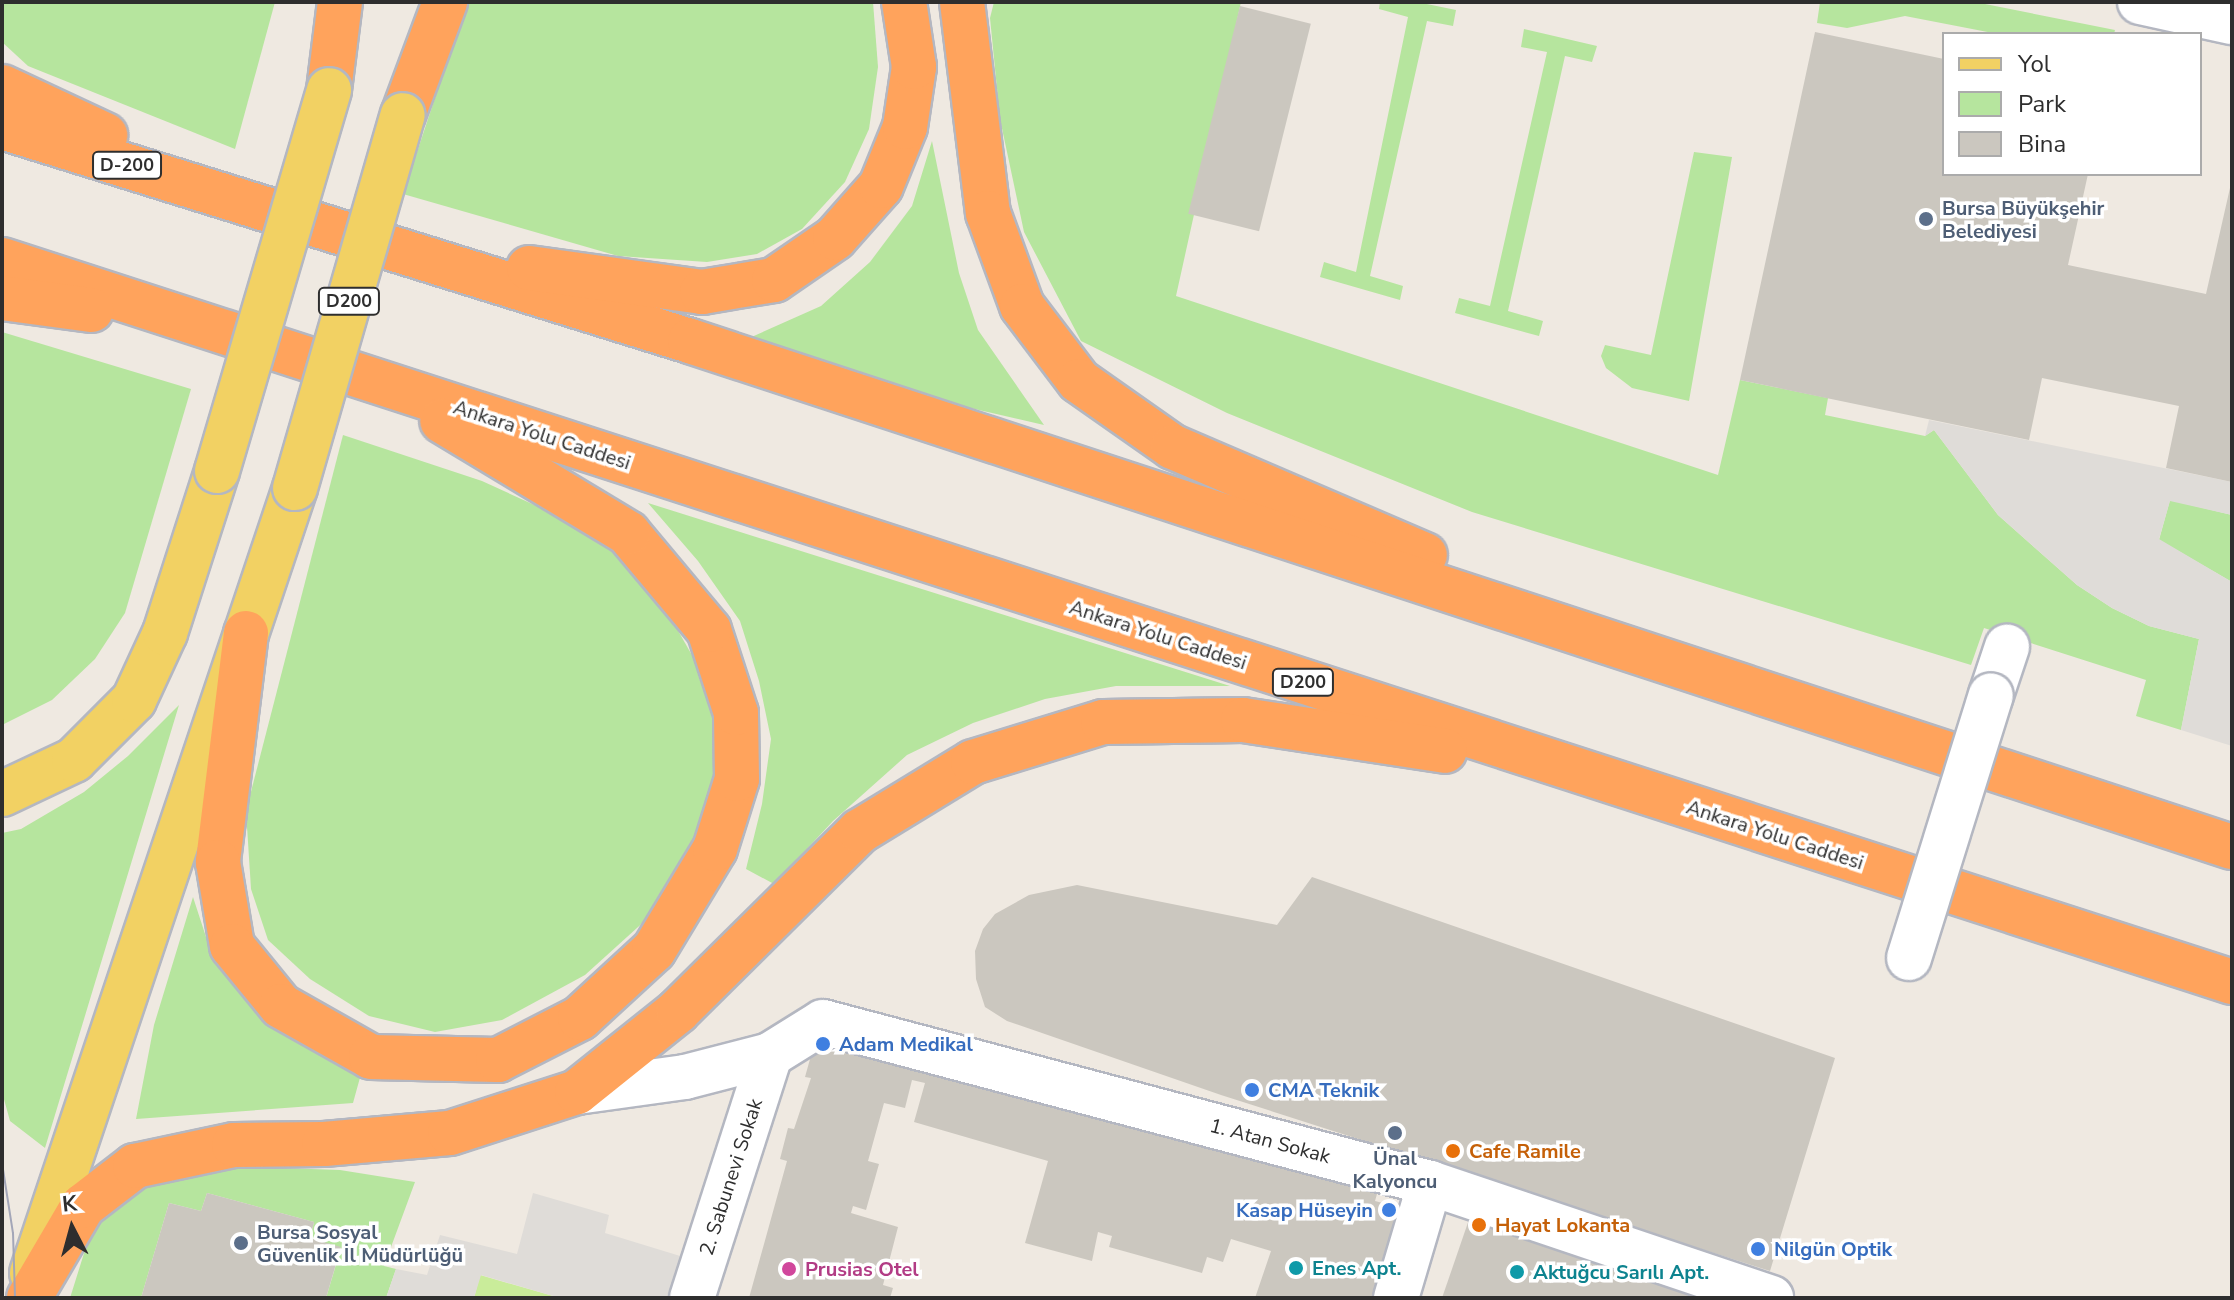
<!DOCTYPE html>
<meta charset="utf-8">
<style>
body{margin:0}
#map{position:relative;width:2234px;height:1300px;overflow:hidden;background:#efe9e1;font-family:"Nunito Sans",sans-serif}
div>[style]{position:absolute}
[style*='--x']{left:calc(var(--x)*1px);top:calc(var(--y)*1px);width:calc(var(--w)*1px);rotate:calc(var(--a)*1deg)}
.green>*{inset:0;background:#b6e59e}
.pitch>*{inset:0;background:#c9ec9a}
.plaza>*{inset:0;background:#dfdcd8}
.building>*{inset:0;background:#cbc7bf;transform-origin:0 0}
.roads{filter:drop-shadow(2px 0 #b4b7c1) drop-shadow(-2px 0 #b4b7c1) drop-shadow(0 2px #b4b7c1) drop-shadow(0 -2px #b4b7c1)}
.street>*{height:44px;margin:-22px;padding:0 22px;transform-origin:22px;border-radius:22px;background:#fff}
.secondary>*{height:44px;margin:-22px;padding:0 22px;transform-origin:22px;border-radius:22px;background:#fff}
.primary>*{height:44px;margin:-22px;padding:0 22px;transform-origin:22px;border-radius:22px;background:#f2d163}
.highway>*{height:44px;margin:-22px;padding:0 22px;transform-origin:22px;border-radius:22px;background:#ffa35c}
.tram>*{height:2px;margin:-1px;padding:0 1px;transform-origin:1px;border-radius:1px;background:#a3a6b8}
.bridges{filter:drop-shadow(2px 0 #b4b7c1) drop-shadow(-2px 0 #b4b7c1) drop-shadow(0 2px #b4b7c1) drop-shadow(0 -2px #b4b7c1)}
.street-bridge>*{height:44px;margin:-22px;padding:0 22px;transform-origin:22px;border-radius:22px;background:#fff}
.primary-bridge>*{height:44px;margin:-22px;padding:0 22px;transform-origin:22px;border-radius:22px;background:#f2d163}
.dots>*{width:22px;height:22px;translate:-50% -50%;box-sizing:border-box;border:4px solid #fff;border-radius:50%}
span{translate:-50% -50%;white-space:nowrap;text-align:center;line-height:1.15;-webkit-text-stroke:7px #fff;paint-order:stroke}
.shield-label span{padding:2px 6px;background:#fff;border:2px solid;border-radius:6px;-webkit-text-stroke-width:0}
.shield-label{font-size:18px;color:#2e2e2e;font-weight:700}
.service-label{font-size:20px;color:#4e5e75;font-weight:700}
.left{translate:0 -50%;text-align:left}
.street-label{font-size:20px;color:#2e2e2e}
.shop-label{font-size:20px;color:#366cbe;font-weight:700}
.right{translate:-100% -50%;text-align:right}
.food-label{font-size:20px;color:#c56008;font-weight:700}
.culture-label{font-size:20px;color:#0d838f;font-weight:700}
.hotel-label{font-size:20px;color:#b23c85;font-weight:700}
.frame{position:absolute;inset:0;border:4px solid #2e2e2e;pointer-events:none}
.legend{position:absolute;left:1942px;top:32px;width:260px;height:144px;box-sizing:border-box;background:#fff;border:2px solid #ababab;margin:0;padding:10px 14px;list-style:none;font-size:24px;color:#2e2e2e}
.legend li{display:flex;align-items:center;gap:16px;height:40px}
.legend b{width:40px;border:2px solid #ababab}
.north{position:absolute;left:32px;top:1188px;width:80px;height:80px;-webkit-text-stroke:6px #fff;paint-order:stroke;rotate:354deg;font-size:22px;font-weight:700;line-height:32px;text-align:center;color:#2e2e2e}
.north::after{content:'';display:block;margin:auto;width:28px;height:36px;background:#2e2e2e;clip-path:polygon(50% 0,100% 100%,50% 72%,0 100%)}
</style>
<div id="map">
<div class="green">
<div style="clip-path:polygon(2px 2px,275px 2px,235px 149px,28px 66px,2px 42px)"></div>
<div style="clip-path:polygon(467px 2px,873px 2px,878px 67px,869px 129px,845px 182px,802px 229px,757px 254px,707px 262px,618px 256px,403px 194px)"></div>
<div style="clip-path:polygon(994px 2px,1241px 2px,1176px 296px,1718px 475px,1740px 380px,1828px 398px,1825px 415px,1925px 436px,1934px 430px,1998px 515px,2077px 585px,2112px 608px,2149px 626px,2199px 639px,2181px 730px,2136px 716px,2146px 680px,1984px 628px,1971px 665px,1472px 512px,1227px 413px,1081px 341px,1024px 232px,1000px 119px,990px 18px)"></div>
<div style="clip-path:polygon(1380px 2px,1417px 2px,1456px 10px,1453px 26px,1427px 21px,1370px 276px,1403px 286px,1400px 300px,1320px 277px,1324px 262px,1356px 272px,1408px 17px,1379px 9px)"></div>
<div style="clip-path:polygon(1820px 2px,1975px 2px,2115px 30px,2114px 34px,1998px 34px,1905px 16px,1847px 28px,1817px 23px)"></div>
<div style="clip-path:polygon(1524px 29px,1597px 46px,1592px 62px,1565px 56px,1508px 311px,1543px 321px,1539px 336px,1455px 313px,1459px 298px,1490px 306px,1547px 52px,1521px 47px)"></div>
<div style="clip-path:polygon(932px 141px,959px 273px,978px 330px,1044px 425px,953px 404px,747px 339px,821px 306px,870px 262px,912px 206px)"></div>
<div style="clip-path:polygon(1694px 152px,1732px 157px,1689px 401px,1632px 388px,1606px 368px,1601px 356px,1605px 345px,1651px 355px)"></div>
<div style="clip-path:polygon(2px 332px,191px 389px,125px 613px,95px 659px,52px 700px,2px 725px)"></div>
<div style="clip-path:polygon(343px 435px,482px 481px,587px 529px,652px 585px,697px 664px,718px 725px,721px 781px,695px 847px,648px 918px,585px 975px,502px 1020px,435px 1032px,369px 1016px,310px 979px,268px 940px,251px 889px,246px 811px)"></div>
<div style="clip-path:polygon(2170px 500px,2232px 515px,2232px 582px,2159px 540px)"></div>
<div style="clip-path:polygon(648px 503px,1230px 686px,1116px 686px,1045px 699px,973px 723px,907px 755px,833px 821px,774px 884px,746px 869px,762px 804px,771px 739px,759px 681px,740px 621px,698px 561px)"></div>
<div style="clip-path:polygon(179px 705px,45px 1148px,10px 1121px,2px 1092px,2px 833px,21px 829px,84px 792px,128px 756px)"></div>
<div style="clip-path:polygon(193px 897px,206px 937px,229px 976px,361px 1074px,353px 1103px,136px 1119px,154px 1025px)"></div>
<div style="clip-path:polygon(200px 1165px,340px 1170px,415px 1182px,384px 1266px,396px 1269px,386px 1298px,326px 1298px,341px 1248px,310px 1238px,314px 1222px,207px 1193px,201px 1211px,169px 1203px,141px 1298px,70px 1298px,91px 1231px,107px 1212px,139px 1181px)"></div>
</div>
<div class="pitch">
<div style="clip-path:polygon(480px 1275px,560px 1298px,474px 1298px)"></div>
</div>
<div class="plaza">
<div style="clip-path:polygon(1929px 420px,2232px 482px,2232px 515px,2170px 501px,2159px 539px,2232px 582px,2232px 746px,2181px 730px,2199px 639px,2149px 626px,2112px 608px,2077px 585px,1998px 515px,1934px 430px,1925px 436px)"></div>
<div style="clip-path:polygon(533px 1193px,609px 1215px,605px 1233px,703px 1263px,692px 1298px,560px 1298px,481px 1275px,474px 1298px,386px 1298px,396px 1269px,427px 1275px,440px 1235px,517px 1254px)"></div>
</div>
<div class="building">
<div style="left:1240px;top:6px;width:73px;height:214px;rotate:14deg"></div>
<div style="clip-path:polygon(1815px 32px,1944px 59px,1944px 174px,2088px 174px,2068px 265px,2206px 294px,2232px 179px,2232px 482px,2166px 468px,2179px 406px,2120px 394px,2042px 378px,2029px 440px,1740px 380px)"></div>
<div style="clip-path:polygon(1312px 877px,1835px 1058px,1770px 1271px,1221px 1095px,1007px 1021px,985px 1007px,976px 979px,975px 951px,983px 929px,995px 914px,1029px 895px,1077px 885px,1277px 925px)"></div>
<div style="clip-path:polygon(817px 1034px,1379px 1187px,1375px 1201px,1398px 1207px,1393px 1222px,1405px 1226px,1379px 1298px,1255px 1298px,1271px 1251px,1231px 1239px,1223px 1262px,1207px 1257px,1202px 1273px,1109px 1247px,1112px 1236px,1098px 1232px,1092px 1261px,1025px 1243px,1048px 1161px,914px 1122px,925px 1083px,912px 1080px,905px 1108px,884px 1103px,868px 1161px,879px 1164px,866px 1210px,853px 1206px,851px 1213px,898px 1227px,883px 1285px,893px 1288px,890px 1298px,749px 1298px,787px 1161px,780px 1159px,788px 1128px,794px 1129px,811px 1078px,805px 1077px)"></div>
<div style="clip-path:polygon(207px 1193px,314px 1222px,310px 1238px,341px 1247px,326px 1298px,141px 1298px,169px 1203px,201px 1211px)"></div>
<div style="clip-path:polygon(1474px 1205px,1753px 1298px,1442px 1298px)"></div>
</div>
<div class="roads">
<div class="street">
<div style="--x:1991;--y:695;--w:51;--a:-71.6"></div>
<div style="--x:577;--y:1092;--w:109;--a:-7.9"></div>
<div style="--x:685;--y:1077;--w:88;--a:-14.5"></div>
<div style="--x:770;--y:1055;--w:62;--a:-31.9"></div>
<div style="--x:823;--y:1022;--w:628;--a:14.86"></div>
<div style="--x:1430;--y:1183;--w:360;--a:18.6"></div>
<div style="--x:692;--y:1298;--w:255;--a:-72.2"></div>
<div style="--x:1396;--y:1298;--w:120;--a:-73.5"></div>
</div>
<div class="secondary">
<div style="--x:2140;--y:2;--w:94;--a:12.3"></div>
</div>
<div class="primary">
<div style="--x:2;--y:794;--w:80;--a:-25.3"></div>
<div style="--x:74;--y:760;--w:85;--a:-45"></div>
<div style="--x:134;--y:700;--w:74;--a:-65.2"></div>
<div style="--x:165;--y:633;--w:170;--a:-72.2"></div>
<div style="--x:32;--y:1273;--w:828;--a:-71.48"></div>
</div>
<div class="highway">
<div style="--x:962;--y:2;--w:213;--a:83"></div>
<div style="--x:988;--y:213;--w:99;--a:69.9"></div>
<div style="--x:1022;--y:306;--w:94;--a:52.8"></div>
<div style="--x:1079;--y:381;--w:115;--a:35.1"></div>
<div style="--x:1173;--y:447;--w:274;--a:23.2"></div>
<div style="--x:2;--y:87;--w:114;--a:25"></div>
<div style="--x:329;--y:90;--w:89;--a:-82.9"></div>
<div style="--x:403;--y:115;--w:121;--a:-69.6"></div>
<div style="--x:2;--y:127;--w:721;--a:17.28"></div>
<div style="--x:690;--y:341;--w:1623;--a:18.17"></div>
<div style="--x:2;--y:260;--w:2344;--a:17.94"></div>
<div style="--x:529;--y:268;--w:175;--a:7.9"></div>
<div style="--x:702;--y:292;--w:73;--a:-9.5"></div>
<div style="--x:774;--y:280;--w:74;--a:-34.5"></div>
<div style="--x:835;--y:238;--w:69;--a:-48.5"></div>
<div style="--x:881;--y:186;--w:64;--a:-67.9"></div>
<div style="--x:905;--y:127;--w:61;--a:-81.5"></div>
<div style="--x:914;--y:67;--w:66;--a:-98.7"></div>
<div style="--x:2;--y:298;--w:90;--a:7.7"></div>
<div style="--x:246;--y:633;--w:231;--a:97"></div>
<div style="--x:218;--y:862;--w:85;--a:80.5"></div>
<div style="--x:232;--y:946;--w:77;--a:50.8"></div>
<div style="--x:281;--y:1006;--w:103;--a:29.5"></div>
<div style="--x:371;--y:1057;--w:127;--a:1.4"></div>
<div style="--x:498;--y:1060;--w:92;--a:-27.1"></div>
<div style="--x:580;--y:1018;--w:100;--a:-42.6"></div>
<div style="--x:654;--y:950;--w:118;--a:-58.9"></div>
<div style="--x:715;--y:849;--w:73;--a:-72.6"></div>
<div style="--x:737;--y:779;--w:66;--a:-90.9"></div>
<div style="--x:736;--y:713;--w:87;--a:-108"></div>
<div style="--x:709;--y:630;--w:126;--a:-129.9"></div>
<div style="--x:628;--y:533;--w:217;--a:-148.9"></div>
<div style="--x:29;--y:1298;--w:107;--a:-59.6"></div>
<div style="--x:83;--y:1206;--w:66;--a:-37.6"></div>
<div style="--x:135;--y:1166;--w:101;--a:-12"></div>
<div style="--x:234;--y:1145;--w:90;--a:-0.6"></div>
<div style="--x:324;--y:1144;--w:126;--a:-5"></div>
<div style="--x:450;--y:1133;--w:133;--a:-17.9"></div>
<div style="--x:577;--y:1092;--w:129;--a:-38.7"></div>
<div style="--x:678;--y:1011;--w:256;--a:-44.7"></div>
<div style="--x:860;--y:831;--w:132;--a:-31.4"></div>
<div style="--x:973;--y:762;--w:136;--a:-17.1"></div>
<div style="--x:1103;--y:722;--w:140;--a:-0.8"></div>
<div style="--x:1243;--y:720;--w:204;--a:8.7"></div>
</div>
</div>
<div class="tram">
<div style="--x:2;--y:1163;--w:71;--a:81.1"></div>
<div style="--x:13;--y:1233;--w:65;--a:88.2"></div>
</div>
<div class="bridges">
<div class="street-bridge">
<div style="--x:1909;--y:958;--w:275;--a:-72.7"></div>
</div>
<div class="primary-bridge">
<div style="--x:217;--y:471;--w:397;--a:-73.6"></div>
<div style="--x:295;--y:488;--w:388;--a:-73.9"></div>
</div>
</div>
<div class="dots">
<div style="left:1926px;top:219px;background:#5c6f8a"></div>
<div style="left:823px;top:1044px;background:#3f7fe0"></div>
<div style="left:1252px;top:1090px;background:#3f7fe0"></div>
<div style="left:1395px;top:1133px;background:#5c6f8a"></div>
<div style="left:1453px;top:1151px;background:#e8710a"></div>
<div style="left:1389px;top:1210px;background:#3f7fe0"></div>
<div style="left:1479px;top:1225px;background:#e8710a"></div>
<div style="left:241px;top:1243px;background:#5c6f8a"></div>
<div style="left:1758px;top:1249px;background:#3f7fe0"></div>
<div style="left:1296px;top:1268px;background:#0f9aa8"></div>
<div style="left:789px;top:1269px;background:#d1479c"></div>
<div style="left:1517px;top:1272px;background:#0f9aa8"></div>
</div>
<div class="shield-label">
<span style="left:127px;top:165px">D-200</span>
<span style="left:349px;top:301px">D200</span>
<span style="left:1303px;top:682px">D200</span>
</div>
<div class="service-label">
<span class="left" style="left:1942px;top:220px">Bursa Büyükşehir<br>Belediyesi</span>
<span style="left:1395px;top:1170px">Ünal<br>Kalyoncu</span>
<span class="left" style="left:257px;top:1244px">Bursa Sosyal<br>Güvenlik İl Müdürlüğü</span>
</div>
<div class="street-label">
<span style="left:542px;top:435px;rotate:18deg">Ankara Yolu Caddesi</span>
<span style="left:1158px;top:635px;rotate:18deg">Ankara Yolu Caddesi</span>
<span style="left:1775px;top:835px;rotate:18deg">Ankara Yolu Caddesi</span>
<span style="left:1270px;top:1141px;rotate:15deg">1. Atan Sokak</span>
<span style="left:731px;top:1177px;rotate:-72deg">2. Sabunevi Sokak</span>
</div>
<div class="shop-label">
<span class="left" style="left:839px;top:1044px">Adam Medikal</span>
<span class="left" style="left:1268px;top:1090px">CMA Teknik</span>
<span class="right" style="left:1373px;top:1210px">Kasap Hüseyin</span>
<span class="left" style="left:1774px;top:1249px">Nilgün Optik</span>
</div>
<div class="food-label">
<span class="left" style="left:1469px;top:1151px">Cafe Ramile</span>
<span class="left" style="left:1495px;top:1225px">Hayat Lokanta</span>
</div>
<div class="culture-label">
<span class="left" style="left:1312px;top:1268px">Enes Apt.</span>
<span class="left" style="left:1533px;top:1272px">Aktuğcu Sarılı Apt.</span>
</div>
<div class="hotel-label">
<span class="left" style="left:805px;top:1269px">Prusias Otel</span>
</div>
<div class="frame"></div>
<ul class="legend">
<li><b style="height:10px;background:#f2d163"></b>Yol</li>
<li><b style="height:22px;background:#b6e59e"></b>Park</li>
<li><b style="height:22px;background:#cbc7bf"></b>Bina</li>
</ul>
<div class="north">K</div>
</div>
